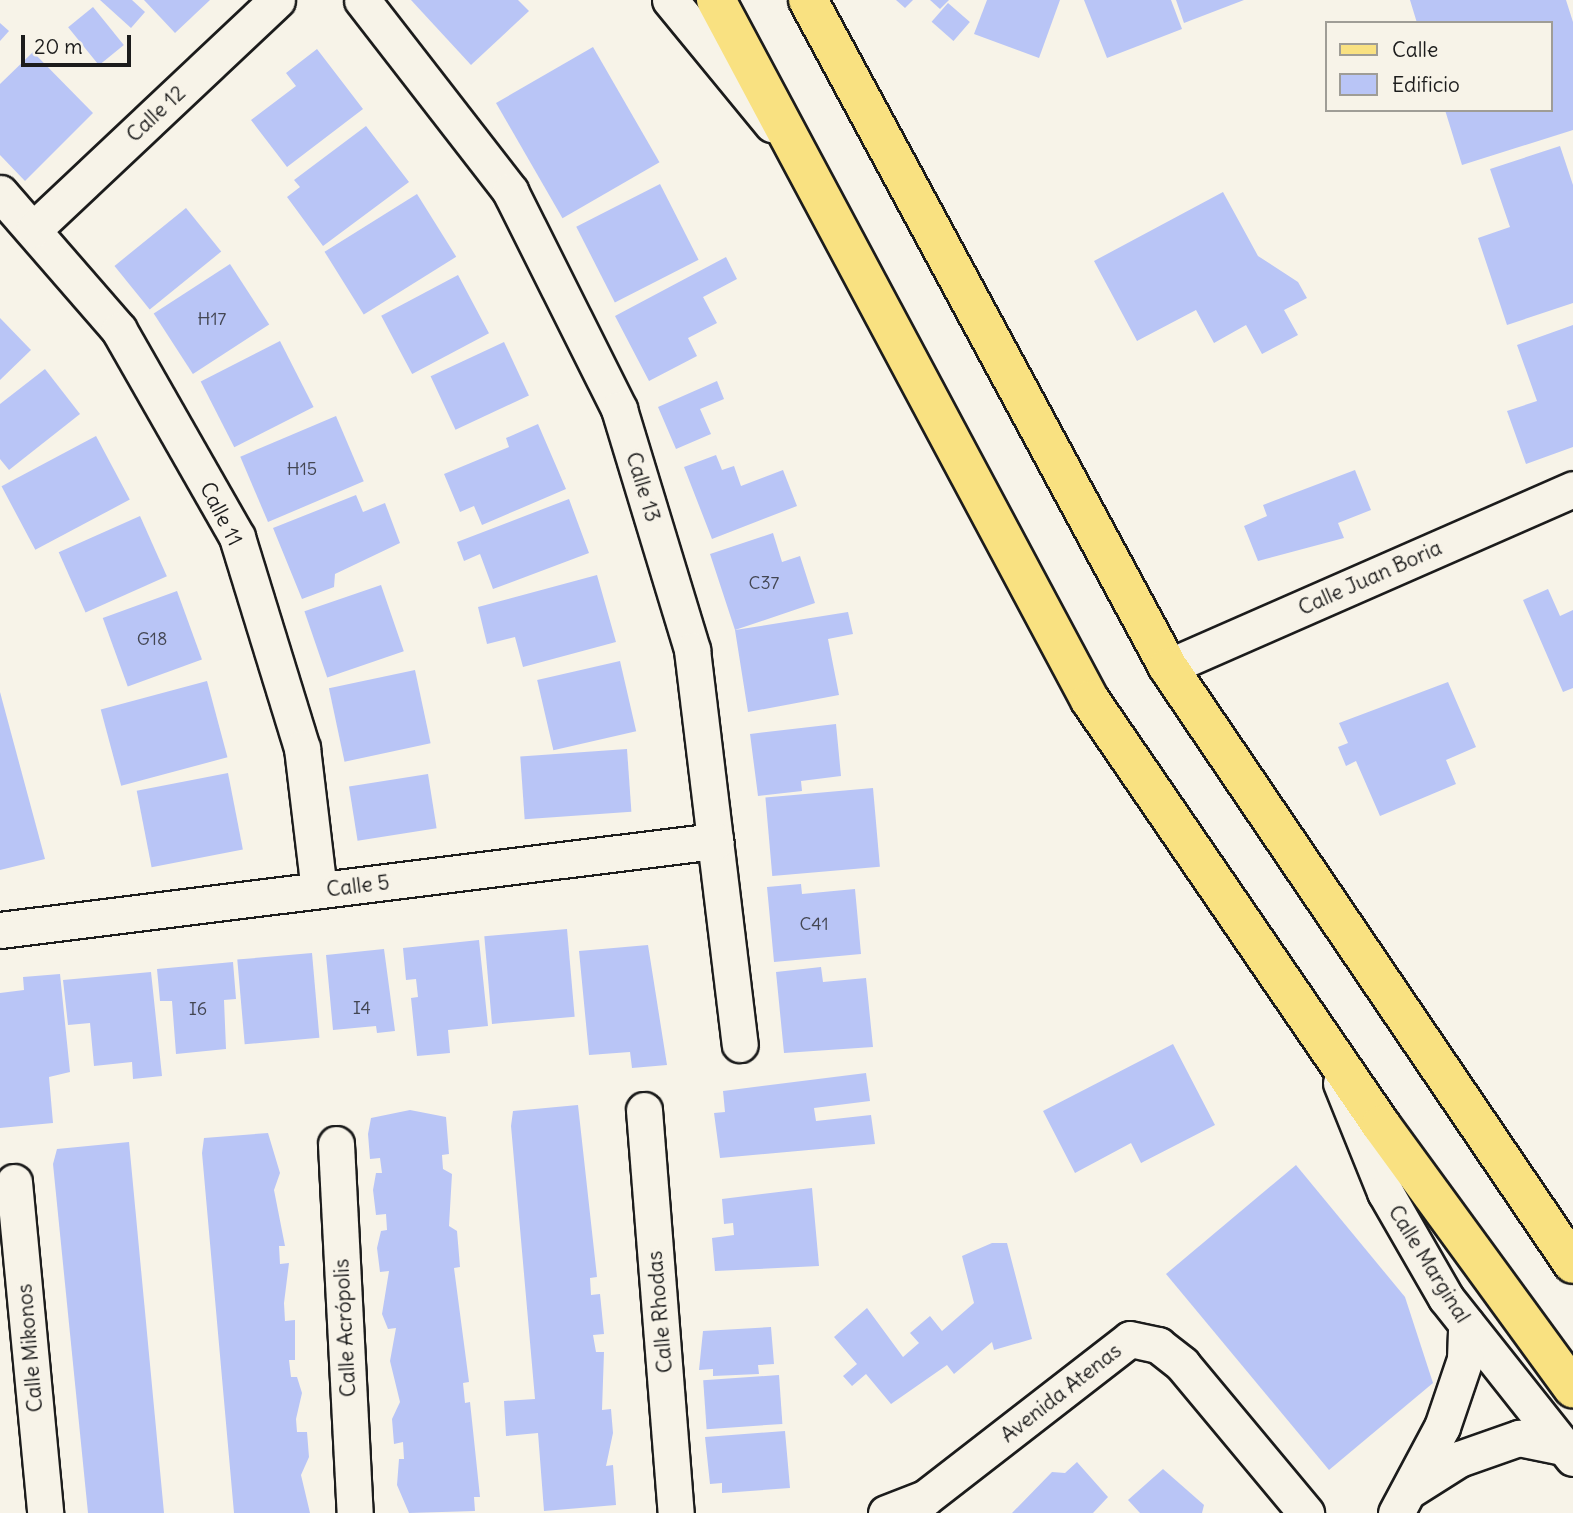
<!DOCTYPE html>
<meta charset="utf-8">
<style>
body{margin:0}
#map{position:relative;width:1573px;height:1513px;overflow:hidden;background:#f7f3e8;font-family:Delius,sans-serif}
div>[style]{position:absolute}
[style*='--x']{left:calc(var(--x)*1px);top:calc(var(--y)*1px);width:calc(var(--w)*1px);rotate:calc(var(--a)*1deg)}
.building>*{inset:0;background:#b9c5f6;transform-origin:0 0}
.roads{filter:drop-shadow(2px 0 #1c1c1c) drop-shadow(-2px 0 #1c1c1c) drop-shadow(0 2px #1c1c1c) drop-shadow(0 -2px #1c1c1c)}
.minor>*{height:35px;margin:-17.5px;padding:0 17.5px;transform-origin:17.5px;border-radius:17.5px;background:#f7f3e8}
.major>*{height:38px;margin:-19px;padding:0 19px;transform-origin:19px;border-radius:19px;background:#f9e181}
span{translate:-50% -50%;white-space:nowrap;text-align:center;line-height:1.15;-webkit-text-stroke:7px #f7f3e8;paint-order:stroke}
.number-label{font-size:18px;color:#434652}
.number-label span{-webkit-text-stroke-width:0}
.street-label{font-size:21px;color:#1c1c1c}
.legend{position:absolute;left:1325px;top:21px;width:228px;height:91px;box-sizing:border-box;background:#f7f3e8;border:2px solid #9f9d96;margin:0;padding:9px 12px;list-style:none;font-size:21px;color:#1c1c1c}
.legend li{display:flex;align-items:center;gap:14px;height:35px}
.legend b{width:35px;border:2px solid #9f9d96}
.scale{position:absolute;left:21px;top:35px;width:110px;height:32px;box-sizing:border-box;border:4px solid #1c1c1c;border-top:0;padding-left:9px;font-size:21px;line-height:24px;white-space:nowrap;color:#1c1c1c;-webkit-text-stroke:5px #f7f3e8;paint-order:stroke}
</style>
<div id="map">
<div class="building">
<div style="clip-path:polygon(100px 0,132px 0,145px 12px,131px 28px)"></div>
<div style="clip-path:polygon(144px 0,210px 0,175px 33px)"></div>
<div style="clip-path:polygon(411px 0,518px 0,529px 11px,471px 65px)"></div>
<div style="clip-path:polygon(896px 0,913px 0,905px 8px)"></div>
<div style="clip-path:polygon(930px 0,949px 0,940px 9px)"></div>
<div style="clip-path:polygon(987px 0,1060px 0,1039px 58px,974px 34px)"></div>
<div style="clip-path:polygon(1084px 0,1171px 0,1182px 29px,1107px 58px)"></div>
<div style="clip-path:polygon(1176px 0,1244px 0,1184px 23px)"></div>
<div style="clip-path:polygon(1410px 0,1566px 0,1573px 22px,1573px 130px,1462px 165px,1445px 110px,1550px 110px,1550px 23px,1417px 23px)"></div>
<div style="left:948px;top:3px;width:29px;height:25px;rotate:41deg"></div>
<div style="left:93px;top:7px;width:49px;height:32px;rotate:51deg"></div>
<div style="clip-path:polygon(0 23px,9px 31px,0 41px)"></div>
<div style="left:593px;top:47px;width:133px;height:112px;rotate:60deg"></div>
<div style="clip-path:polygon(317px 49px,363px 109px,287px 167px,251px 120px,296px 86px,286px 73px)"></div>
<div style="clip-path:polygon(33px 52px,93px 113px,25px 181px,0 155px,0 84px)"></div>
<div style="clip-path:polygon(366px 126px,409px 182px,323px 246px,287px 197px,300px 187px,294px 180px)"></div>
<div style="clip-path:polygon(1560px 146px,1573px 185px,1573px 303px,1507px 325px,1478px 238px,1510px 227px,1490px 169px)"></div>
<div style="left:660px;top:184px;width:85px;height:94px;rotate:63deg"></div>
<div style="clip-path:polygon(1223px 192px,1258px 256px,1298px 282px,1307px 298px,1284px 310px,1298px 335px,1262px 354px,1246px 325px,1214px 343px,1196px 310px,1137px 341px,1094px 261px)"></div>
<div style="left:417px;top:194px;width:74px;height:109px;rotate:58deg"></div>
<div style="left:186px;top:208px;width:56px;height:92px;rotate:51deg"></div>
<div style="clip-path:polygon(726px 257px,737px 279px,703px 297px,717px 323px,688px 338px,697px 356px,649px 381px,615px 316px)"></div>
<div style="left:230px;top:264px;width:72px;height:91px;rotate:57deg"></div>
<div style="left:458px;top:275px;width:66px;height:87px;rotate:62deg"></div>
<div style="clip-path:polygon(0 318px,31px 350px,0 380px)"></div>
<div style="clip-path:polygon(1573px 325px,1573px 447px,1526px 464px,1507px 411px,1537px 401px,1517px 345px)"></div>
<div style="left:280px;top:341px;width:74px;height:89px;rotate:63deg"></div>
<div style="left:504px;top:342px;width:59px;height:81px;rotate:65deg"></div>
<div style="clip-path:polygon(45px 369px,80px 414px,9px 470px,0 459px,0 404px)"></div>
<div style="clip-path:polygon(717px 381px,724px 399px,700px 409px,711px 434px,676px 449px,658px 407px)"></div>
<div style="left:336px;top:416px;width:71px;height:104px;rotate:67deg"></div>
<div style="clip-path:polygon(538px 424px,566px 489px,482px 525px,474px 506px,460px 512px,444px 474px,509px 447px,506px 438px)"></div>
<div style="left:96px;top:436px;width:72px;height:107px;rotate:62deg"></div>
<div style="clip-path:polygon(716px 455px,722px 470px,734px 466px,741px 486px,783px 470px,797px 506px,712px 539px,684px 467px)"></div>
<div style="clip-path:polygon(1355px 470px,1371px 510px,1338px 523px,1344px 538px,1258px 561px,1244px 526px,1267px 516px,1263px 505px)"></div>
<div style="clip-path:polygon(356px 495px,363px 512px,385px 503px,400px 543px,335px 574px,334px 587px,302px 599px,273px 528px)"></div>
<div style="clip-path:polygon(569px 499px,589px 553px,493px 589px,480px 554px,464px 561px,457px 542px)"></div>
<div style="left:140px;top:516px;width:66px;height:89px;rotate:66deg"></div>
<div style="clip-path:polygon(773px 533px,782px 562px,800px 556px,815px 603px,735px 630px,710px 554px)"></div>
<div style="clip-path:polygon(597px 575px,616px 642px,523px 667px,515px 637px,487px 644px,478px 607px)"></div>
<div style="left:381px;top:585px;width:70px;height:81px;rotate:71deg"></div>
<div style="clip-path:polygon(1548px 589px,1560px 616px,1573px 610px,1573px 688px,1563px 692px,1523px 600px)"></div>
<div style="left:177px;top:591px;width:73px;height:79px;rotate:70deg"></div>
<div style="clip-path:polygon(848px 612px,853px 634px,828px 639px,839px 695px,748px 712px,735px 630px)"></div>
<div style="left:620px;top:661px;width:72px;height:85px;rotate:77deg"></div>
<div style="left:415px;top:670px;width:75px;height:88px;rotate:78deg"></div>
<div style="left:207px;top:681px;width:79px;height:110px;rotate:75deg"></div>
<div style="clip-path:polygon(1448px 682px,1476px 747px,1446px 760px,1456px 784px,1380px 816px,1356px 761px,1346px 766px,1338px 747px,1348px 743px,1339px 723px)"></div>
<div style="clip-path:polygon(0 692px,45px 859px,0 870px)"></div>
<div style="clip-path:polygon(836px 724px,841px 776px,801px 781px,802px 791px,758px 796px,750px 734px)"></div>
<div style="left:627px;top:749px;width:63px;height:107px;rotate:86deg"></div>
<div style="left:228px;top:773px;width:78px;height:93px;rotate:79deg"></div>
<div style="left:428px;top:774px;width:55px;height:80px;rotate:81deg"></div>
<div style="left:873px;top:788px;width:79px;height:108px;rotate:85deg"></div>
<div style="clip-path:polygon(801px 884px,802px 894px,855px 889px,861px 954px,774px 962px,767px 887px)"></div>
<div style="left:567px;top:929px;width:88px;height:83px;rotate:85deg"></div>
<div style="clip-path:polygon(479px 940px,488px 1026px,448px 1030px,450px 1053px,417px 1056px,411px 998px,418px 997px,416px 979px,406px 980px,403px 948px)"></div>
<div style="clip-path:polygon(648px 945px,667px 1065px,632px 1068px,630px 1052px,589px 1055px,579px 951px)"></div>
<div style="clip-path:polygon(384px 949px,395px 1031px,377px 1033px,376px 1026px,333px 1030px,326px 955px)"></div>
<div style="left:312px;top:953px;width:85px;height:75px;rotate:85deg"></div>
<div style="clip-path:polygon(233px 962px,236px 999px,224px 1000px,226px 1049px,176px 1054px,172px 1001px,160px 1001px,157px 969px)"></div>
<div style="clip-path:polygon(821px 967px,823px 982px,866px 978px,873px 1047px,784px 1053px,776px 972px)"></div>
<div style="clip-path:polygon(151px 972px,162px 1076px,133px 1079px,132px 1062px,94px 1066px,90px 1023px,68px 1025px,63px 980px)"></div>
<div style="clip-path:polygon(60px 974px,70px 1072px,49px 1077px,53px 1123px,0 1128px,0 993px,24px 990px,23px 977px)"></div>
<div style="clip-path:polygon(1173px 1044px,1215px 1125px,1141px 1163px,1131px 1143px,1075px 1173px,1043px 1111px)"></div>
<div style="clip-path:polygon(866px 1073px,870px 1101px,814px 1108px,816px 1121px,871px 1115px,875px 1144px,720px 1158px,714px 1113px,725px 1112px,723px 1091px)"></div>
<div style="clip-path:polygon(578px 1105px,597px 1277px,590px 1278px,591px 1295px,600px 1294px,604px 1334px,593px 1335px,596px 1352px,604px 1352px,602px 1410px,611px 1409px,613px 1433px,606px 1466px,613px 1465px,616px 1505px,544px 1511px,538px 1433px,506px 1436px,504px 1401px,535px 1399px,511px 1126px,513px 1111px)"></div>
<div style="clip-path:polygon(410px 1110px,446px 1117px,449px 1154px,442px 1155px,443px 1169px,452px 1174px,449px 1226px,457px 1231px,460px 1267px,454px 1268px,469px 1382px,463px 1383px,465px 1403px,470px 1402px,480px 1497px,474px 1497px,475px 1511px,409px 1513px,397px 1485px,399px 1459px,404px 1459px,403px 1442px,394px 1444px,392px 1419px,400px 1402px,390px 1361px,396px 1328px,388px 1329px,382px 1314px,389px 1271px,380px 1272px,377px 1248px,381px 1231px,387px 1230px,386px 1214px,376px 1215px,373px 1190px,376px 1173px,382px 1173px,380px 1158px,370px 1159px,368px 1134px,371px 1118px)"></div>
<div style="clip-path:polygon(268px 1133px,280px 1173px,274px 1190px,285px 1246px,279px 1246px,280px 1264px,289px 1263px,284px 1303px,285px 1321px,295px 1320px,295px 1360px,289px 1360px,291px 1377px,297px 1377px,302px 1393px,296px 1419px,297px 1432px,307px 1432px,309px 1457px,301px 1475px,310px 1513px,234px 1513px,202px 1153px,204px 1138px)"></div>
<div style="clip-path:polygon(129px 1142px,164px 1513px,88px 1513px,53px 1164px,57px 1149px)"></div>
<div style="clip-path:polygon(1296px 1165px,1405px 1297px,1433px 1383px,1329px 1470px,1166px 1274px)"></div>
<div style="clip-path:polygon(812px 1188px,819px 1266px,715px 1271px,712px 1238px,734px 1235px,733px 1223px,724px 1224px,722px 1199px)"></div>
<div style="clip-path:polygon(992px 1243px,1007px 1243px,1032px 1339px,994px 1350px,992px 1342px,954px 1374px,947px 1365px,891px 1404px,866px 1374px,852px 1386px,843px 1376px,857px 1364px,834px 1337px,867px 1308px,903px 1357px,919px 1343px,910px 1333px,930px 1316px,942px 1331px,974px 1303px,962px 1256px)"></div>
<div style="clip-path:polygon(771px 1327px,774px 1364px,758px 1365px,759px 1374px,713px 1376px,713px 1369px,699px 1370px,703px 1331px)"></div>
<div style="left:779px;top:1375px;width:49px;height:76px;rotate:86deg"></div>
<div style="clip-path:polygon(785px 1431px,790px 1488px,722px 1493px,722px 1483px,710px 1484px,705px 1437px)"></div>
<div style="clip-path:polygon(1077px 1462px,1108px 1497px,1093px 1513px,1012px 1513px,1052px 1472px,1065px 1473px)"></div>
<div style="clip-path:polygon(1163px 1469px,1204px 1505px,1202px 1513px,1140px 1513px,1128px 1500px)"></div>
</div>
<div class="roads">
<div class="minor">
<div style="--x:362;--y:0;--w:242;--a:52.2"></div>
<div style="--x:510;--y:191;--w:244;--a:63.4"></div>
<div style="--x:619;--y:409;--w:252;--a:73.1"></div>
<div style="--x:692;--y:650;--w:397;--a:83.1"></div>
<div style="--x:670;--y:0;--w:161;--a:50.6"></div>
<div style="--x:0;--y:193;--w:181;--a:49"></div>
<div style="--x:119;--y:330;--w:238;--a:60.3"></div>
<div style="--x:237;--y:537;--w:221;--a:72.9"></div>
<div style="--x:302;--y:748;--w:143;--a:83.2"></div>
<div style="--x:34;--y:229;--w:334;--a:-43.3"></div>
<div style="--x:1168;--y:667;--w:442;--a:-23.7"></div>
<div style="--x:0;--y:930;--w:721;--a:-7.1"></div>
<div style="--x:1341;--y:1083;--w:118;--a:68"></div>
<div style="--x:1385;--y:1192;--w:122;--a:60.1"></div>
<div style="--x:1446;--y:1298;--w:204;--a:51.6"></div>
<div style="--x:644;--y:1110;--w:404;--a:85.5"></div>
<div style="--x:336;--y:1144;--w:369;--a:87.1"></div>
<div style="--x:14;--y:1182;--w:332;--a:84.6"></div>
<div style="--x:1410;--y:1490;--w:58;--a:-32.3"></div>
<div style="--x:1459;--y:1459;--w:64;--a:-19.3"></div>
<div style="--x:1519;--y:1438;--w:45;--a:11.6"></div>
<div style="--x:886;--y:1513;--w:42;--a:-21"></div>
<div style="--x:925;--y:1498;--w:259;--a:-37.8"></div>
<div style="--x:1130;--y:1339;--w:29;--a:12"></div>
<div style="--x:1158;--y:1345;--w:31;--a:38"></div>
<div style="--x:1182;--y:1364;--w:194;--a:50.2"></div>
<div style="--x:1396;--y:1513;--w:98;--a:-61.9"></div>
<div style="--x:1442;--y:1427;--w:72;--a:-71.3"></div>
<div style="--x:1465;--y:1359;--w:35;--a:-88"></div>
</div>
<div class="major">
<div style="--x:716;--y:0;--w:794;--a:61.89"></div>
<div style="--x:1090;--y:700;--w:515;--a:55.6"></div>
<div style="--x:1381;--y:1125;--w:326;--a:53.9"></div>
<div style="--x:808;--y:0;--w:758;--a:61.64"></div>
<div style="--x:1168;--y:667;--w:721;--a:55.85"></div>
</div>
</div>
<div class="number-label">
<span style="left:212px;top:319px">H17</span>
<span style="left:302px;top:469px">H15</span>
<span style="left:764px;top:583px">C37</span>
<span style="left:152px;top:639px">G18</span>
<span style="left:814px;top:924px">C41</span>
<span style="left:362px;top:1008px">I4</span>
<span style="left:198px;top:1009px">I6</span>
</div>
<div class="street-label">
<span style="left:156px;top:114px;rotate:-43deg">Calle 12</span>
<span style="left:643px;top:487px;rotate:73deg">Calle 13</span>
<span style="left:221px;top:514px;rotate:63deg">Calle 11</span>
<span style="left:1370px;top:578px;rotate:-24deg">Calle Juan Boria</span>
<span style="left:358px;top:886px;rotate:-7deg">Calle 5</span>
<span style="left:1429px;top:1264px;rotate:58deg">Calle Marginal</span>
<span style="left:660px;top:1312px;rotate:-95deg">Calle Rhodas</span>
<span style="left:345px;top:1328px;rotate:-93deg">Calle Acrópolis</span>
<span style="left:30px;top:1348px;rotate:-95deg">Calle Mikonos</span>
<span style="left:1061px;top:1393px;rotate:-38deg">Avenida Atenas</span>
</div>
<ul class="legend">
<li><b style="height:9px;background:#f9e181"></b>Calle</li>
<li><b style="height:19px;background:#b9c5f6"></b>Edificio</li>
</ul>
<div class="scale">20 m</div>
</div>
